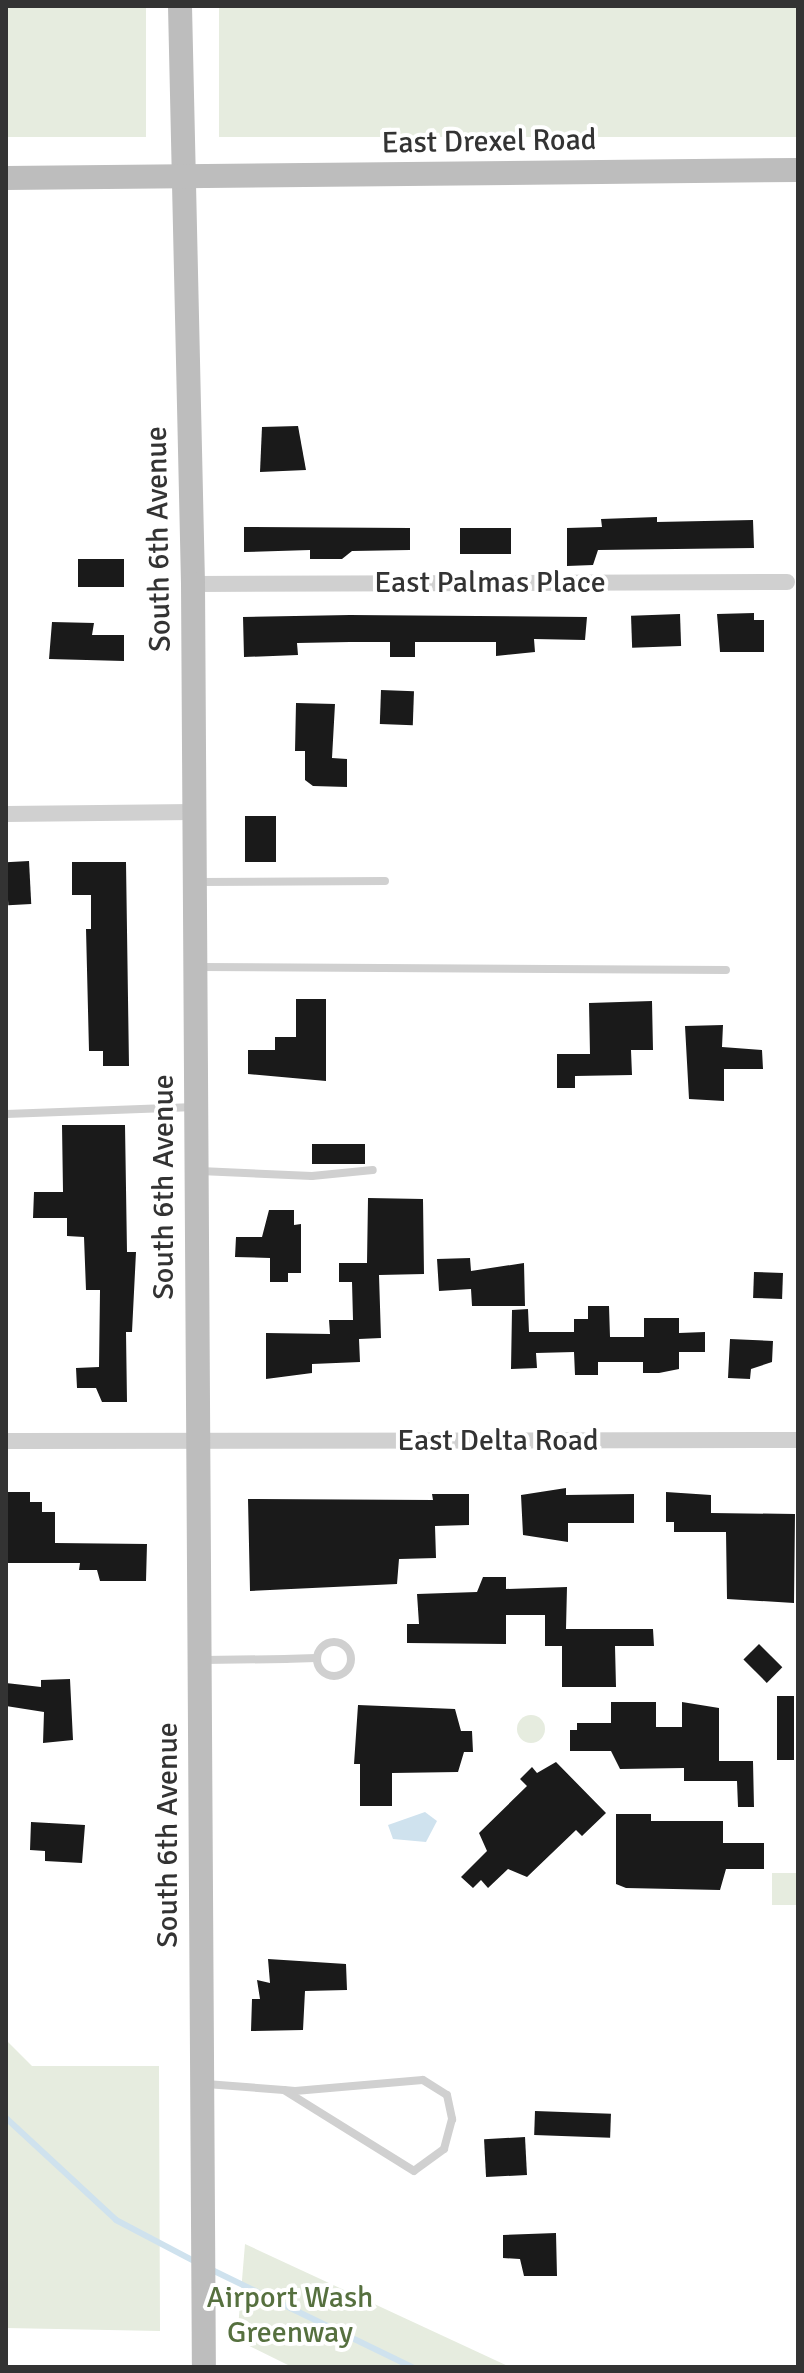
<!DOCTYPE html>
<style>
body{margin:0}
#map{position:relative;width:804px;height:2373px;overflow:hidden;background:#fff;font-family:Signika,sans-serif}
div>[style]{position:absolute}
[style*='--x']{left:calc(var(--x)*1px);top:calc(var(--y)*1px);width:calc(var(--w)*1px);rotate:calc(var(--a)*1deg)}
.green>*{inset:0;background:#e6ecdf;transform-origin:0 0}
.round{border-radius:50%}
.water>*{inset:0;background:#cfe2ee}
.stream>*{height:6px;margin:-3px;padding:0 3px;transform-origin:3px;border-radius:3px;background:#cfe2ee}
.building>*{inset:0;background:#1a1a1a;transform-origin:0 0}
.lane>*{height:8px;margin:-4px;padding:0 4px;transform-origin:4px;border-radius:4px;background:#d0d0d0}
.lane>.ring{margin:-4px;padding:0;box-sizing:content-box;background:none;border:8px solid #d0d0d0;border-radius:50%}
.street>*{height:16px;margin:-8px;padding:0 8px;transform-origin:8px;border-radius:8px;background:#d0d0d0}
.secondary>*{height:24px;margin:-12px;padding:0 12px;transform-origin:12px;border-radius:12px;background:#bdbdbd}
span{translate:-50% -50%;white-space:nowrap;text-align:center;line-height:1.15;-webkit-text-stroke:8px #fff;paint-order:stroke}
.street-label{font-size:30px;color:#333}
.park-label{font-size:30px;color:#56703f}
.frame{position:absolute;inset:0;border:8px solid #333;pointer-events:none}
</style>
<div id="map">
<div class="green">
<div style="left:6px;top:6px;width:140px;height:131px"></div>
<div style="left:219px;top:6px;width:579px;height:131px"></div>
<div class="round" style="left:517px;top:1715px;width:28px;height:28px"></div>
<div style="left:772px;top:1873px;width:26px;height:32px"></div>
<div style="clip-path:polygon(6px 2040px,32px 2066px,159px 2066px,160px 2331px,6px 2328px)"></div>
<div style="clip-path:polygon(245px 2244px,510px 2367px,292px 2367px,237px 2340px)"></div>
</div>
<div class="water">
<div style="clip-path:polygon(425px 1812px,437px 1821px,426px 1842px,393px 1839px,388px 1825px)"></div>
</div>
<div class="stream">
<div style="--x:6;--y:2118;--w:150;--a:42.8"></div>
<div style="--x:116;--y:2220;--w:90;--a:27.7"></div>
<div style="--x:210;--y:2269;--w:225;--a:25.9"></div>
</div>
<div class="building">
<div style="clip-path:polygon(298px 426px,306px 470px,260px 472px,262px 427px)"></div>
<div style="clip-path:polygon(657px 517px,657px 522px,753px 520px,754px 548px,598px 550px,593px 565px,567px 566px,567px 528px,602px 527px,601px 519px)"></div>
<div style="clip-path:polygon(244px 527px,410px 528px,410px 550px,352px 551px,342px 559px,310px 559px,310px 550px,244px 552px)"></div>
<div style="left:460px;top:528px;width:51px;height:26px"></div>
<div style="left:78px;top:559px;width:46px;height:28px"></div>
<div style="clip-path:polygon(754px 613px,754px 620px,764px 620px,764px 652px,720px 652px,717px 614px)"></div>
<div style="left:680px;top:614px;width:32px;height:49px;rotate:88deg"></div>
<div style="clip-path:polygon(243px 617px,350px 615px,587px 617px,585px 640px,534px 639px,535px 652px,496px 656px,496px 642px,415px 642px,415px 657px,390px 657px,390px 642px,350px 642px,297px 643px,298px 655px,244px 657px)"></div>
<div style="clip-path:polygon(52px 622px,94px 623px,92px 635px,124px 635px,124px 661px,49px 659px)"></div>
<div style="left:381px;top:690px;width:33px;height:34px;rotate:2deg"></div>
<div style="clip-path:polygon(296px 703px,335px 704px,332px 758px,347px 759px,347px 787px,313px 786px,305px 780px,305px 751px,295px 751px)"></div>
<div style="left:245px;top:816px;width:31px;height:46px"></div>
<div style="left:29px;top:861px;width:43px;height:23px;rotate:87deg"></div>
<div style="clip-path:polygon(72px 862px,126px 862px,129px 1066px,103px 1066px,103px 1051px,89px 1051px,86px 929px,91px 929px,91px 895px,72px 895px)"></div>
<div style="clip-path:polygon(296px 999px,326px 999px,326px 1081px,248px 1074px,248px 1050px,275px 1050px,275px 1037px,296px 1037px)"></div>
<div style="clip-path:polygon(652px 1001px,653px 1050px,631px 1050px,632px 1075px,575px 1076px,575px 1088px,557px 1088px,557px 1054px,590px 1054px,589px 1003px)"></div>
<div style="clip-path:polygon(723px 1025px,722px 1047px,762px 1050px,763px 1069px,724px 1069px,724px 1101px,689px 1099px,685px 1026px)"></div>
<div style="clip-path:polygon(62px 1125px,125px 1125px,127px 1252px,136px 1252px,132px 1332px,126px 1332px,127px 1402px,102px 1402px,96px 1388px,77px 1388px,76px 1368px,99px 1367px,100px 1290px,86px 1290px,84px 1237px,67px 1236px,67px 1218px,33px 1218px,34px 1192px,63px 1192px)"></div>
<div style="left:365px;top:1144px;width:20px;height:53px;rotate:90deg"></div>
<div style="clip-path:polygon(368px 1198px,423px 1199px,424px 1274px,379px 1275px,381px 1338px,359px 1339px,360px 1362px,312px 1364px,312px 1373px,266px 1379px,266px 1333px,330px 1334px,329px 1320px,353px 1320px,352px 1282px,339px 1282px,339px 1263px,367px 1263px)"></div>
<div style="clip-path:polygon(269px 1210px,294px 1210px,294px 1225px,301px 1224px,301px 1273px,288px 1273px,288px 1282px,270px 1282px,270px 1258px,235px 1257px,236px 1237px,262px 1237px)"></div>
<div style="clip-path:polygon(470px 1258px,471px 1271px,524px 1263px,525px 1306px,472px 1306px,471px 1289px,439px 1291px,437px 1259px)"></div>
<div style="left:754px;top:1272px;width:29px;height:26px;rotate:2deg"></div>
<div style="clip-path:polygon(588px 1306px,609px 1306px,610px 1337px,644px 1337px,644px 1318px,679px 1318px,679px 1333px,705px 1332px,705px 1352px,679px 1352px,679px 1369px,659px 1373px,643px 1373px,643px 1362px,598px 1362px,598px 1375px,575px 1375px,574px 1352px,536px 1353px,537px 1368px,511px 1369px,512px 1310px,528px 1309px,529px 1332px,574px 1332px,574px 1319px,588px 1319px)"></div>
<div style="clip-path:polygon(730px 1339px,773px 1341px,772px 1362px,751px 1369px,750px 1379px,728px 1378px)"></div>
<div style="clip-path:polygon(566px 1488px,566px 1495px,634px 1494px,634px 1523px,568px 1523px,568px 1542px,523px 1535px,521px 1495px)"></div>
<div style="clip-path:polygon(6px 1492px,30px 1492px,30px 1502px,42px 1502px,42px 1512px,55px 1512px,55px 1543px,147px 1544px,146px 1581px,100px 1581px,97px 1570px,79px 1570px,80px 1563px,6px 1563px)"></div>
<div style="clip-path:polygon(666px 1492px,711px 1495px,711px 1513px,795px 1514px,794px 1603px,727px 1599px,726px 1532px,674px 1532px,674px 1522px,666px 1522px)"></div>
<div style="clip-path:polygon(432px 1494px,469px 1494px,469px 1525px,435px 1526px,436px 1558px,399px 1559px,397px 1584px,250px 1591px,248px 1499px,433px 1500px)"></div>
<div style="clip-path:polygon(483px 1577px,506px 1577px,506px 1589px,567px 1587px,566px 1629px,653px 1629px,654px 1646px,615px 1646px,616px 1687px,562px 1687px,562px 1646px,545px 1646px,545px 1615px,506px 1615px,506px 1644px,407px 1643px,407px 1624px,419px 1624px,417px 1594px,477px 1592px)"></div>
<div style="left:759px;top:1644px;width:33px;height:22px;rotate:45deg"></div>
<div style="clip-path:polygon(70px 1679px,73px 1740px,43px 1743px,44px 1712px,6px 1706px,6px 1683px,41px 1687px,41px 1680px)"></div>
<div style="left:777px;top:1696px;width:17px;height:64px"></div>
<div style="clip-path:polygon(611px 1702px,656px 1702px,656px 1727px,682px 1727px,682px 1702px,719px 1708px,719px 1761px,753px 1761px,754px 1807px,738px 1807px,737px 1781px,684px 1781px,684px 1768px,620px 1769px,611px 1751px,570px 1751px,570px 1730px,577px 1730px,577px 1723px,611px 1723px)"></div>
<div style="clip-path:polygon(358px 1705px,455px 1709px,461px 1731px,472px 1731px,473px 1752px,464px 1752px,458px 1772px,392px 1773px,392px 1806px,360px 1806px,360px 1764px,354px 1764px)"></div>
<div style="clip-path:polygon(556px 1762px,606px 1813px,582px 1836px,576px 1830px,527px 1877px,508px 1869px,488px 1888px,481px 1880px,473px 1888px,461px 1877px,487px 1851px,479px 1833px,527px 1786px,520px 1779px,532px 1767px,537px 1773px)"></div>
<div style="clip-path:polygon(616px 1814px,651px 1814px,651px 1821px,723px 1821px,723px 1843px,764px 1843px,764px 1869px,726px 1869px,720px 1890px,626px 1888px,616px 1884px)"></div>
<div style="clip-path:polygon(31px 1822px,85px 1825px,82px 1863px,45px 1861px,45px 1851px,30px 1850px)"></div>
<div style="clip-path:polygon(268px 1959px,346px 1964px,347px 1990px,305px 1991px,303px 2030px,251px 2031px,252px 1999px,260px 1999px,257px 1980px,270px 1983px)"></div>
<div style="left:535px;top:2111px;width:76px;height:24px;rotate:2deg"></div>
<div style="left:525px;top:2137px;width:38px;height:41px;rotate:87deg"></div>
<div style="clip-path:polygon(556px 2233px,557px 2276px,524px 2276px,520px 2259px,503px 2258px,503px 2235px)"></div>
</div>
<div class="lane">
<div style="--x:199;--y:882;--w:186;--a:-0.3"></div>
<div style="--x:199;--y:967;--w:527;--a:0.33"></div>
<div style="--x:6;--y:1114;--w:189;--a:-2.1"></div>
<div style="--x:200;--y:1171;--w:112;--a:2.6"></div>
<div style="--x:312;--y:1176;--w:61;--a:-5.6"></div>
<div class="ring" style="left:317px;top:1642px;width:26px;height:26px"></div>
<div style="--x:284;--y:1659;--w:32;--a:-2"></div>
<div style="--x:203;--y:1660;--w:83;--a:-0.7"></div>
<div style="--x:206;--y:2084;--w:78;--a:4.4"></div>
<div style="--x:284;--y:2090;--w:11;--a:5"></div>
<div style="--x:295;--y:2091;--w:128;--a:-4.9"></div>
<div style="--x:423;--y:2080;--w:28;--a:32"></div>
<div style="--x:447;--y:2095;--w:25;--a:78"></div>
<div style="--x:452;--y:2119;--w:31;--a:105"></div>
<div style="--x:444;--y:2149;--w:37;--a:144"></div>
<div style="--x:414;--y:2171;--w:153;--a:-148.1"></div>
</div>
<div class="street">
<div style="--x:193;--y:584;--w:594;--a:-0.19"></div>
<div style="--x:6;--y:814;--w:187;--a:-0.6"></div>
<div style="--x:6;--y:1441;--w:792;--a:-0.07"></div>
</div>
<div class="secondary">
<div style="--x:180;--y:6;--w:578;--a:88.71"></div>
<div style="--x:193;--y:584;--w:1783;--a:89.65"></div>
<div style="--x:6;--y:178;--w:792;--a:-0.58"></div>
</div>
<div class="street-label">
<span style="left:489px;top:142px;rotate:-1deg">East Drexel Road</span>
<span style="left:159px;top:539px;rotate:-91deg">South 6th Avenue</span>
<span style="left:490px;top:583px">East Palmas Place</span>
<span style="left:164px;top:1187px;rotate:-90deg">South 6th Avenue</span>
<span style="left:498px;top:1441px">East Delta Road</span>
<span style="left:168px;top:1835px;rotate:-90deg">South 6th Avenue</span>
</div>
<div class="park-label">
<span style="left:290px;top:2315px">Airport Wash<br>Greenway</span>
</div>
<div class="frame"></div>
</div>
